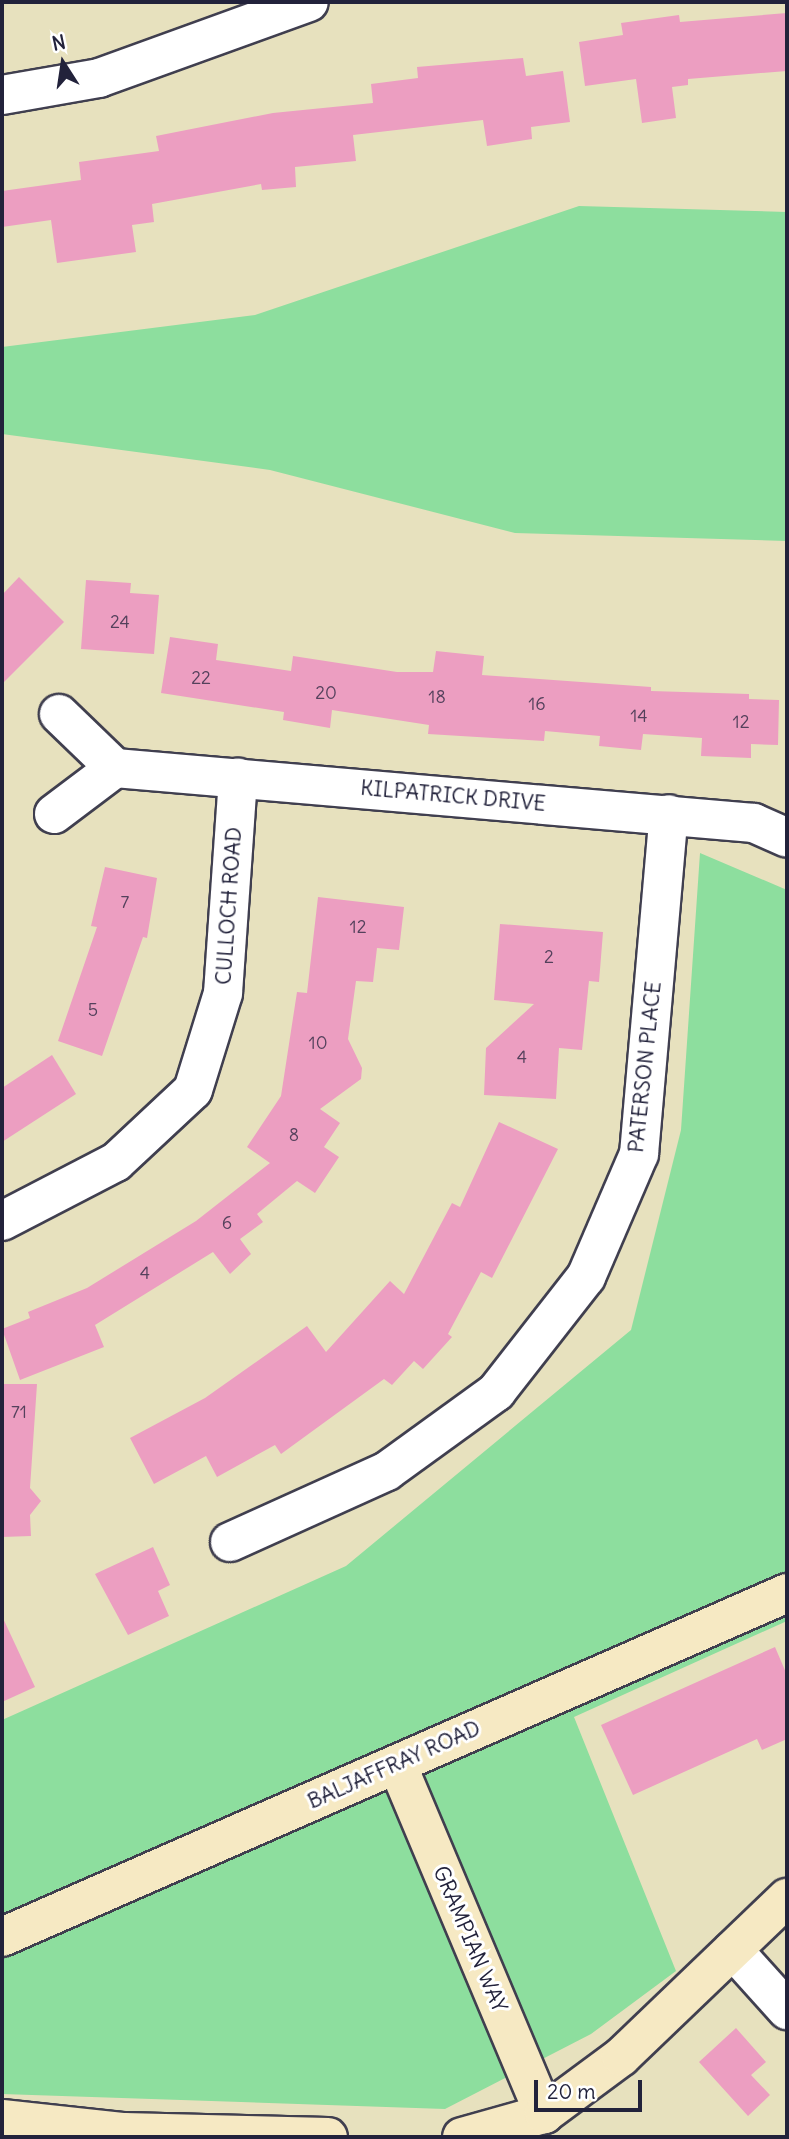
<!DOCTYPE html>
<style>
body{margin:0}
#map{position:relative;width:789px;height:2139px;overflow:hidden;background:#e7e1be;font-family:Delius,sans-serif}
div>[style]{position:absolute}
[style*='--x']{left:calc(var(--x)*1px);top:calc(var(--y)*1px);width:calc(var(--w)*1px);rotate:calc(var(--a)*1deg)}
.green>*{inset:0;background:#8dde9e}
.building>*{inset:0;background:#ec9ec1}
.roads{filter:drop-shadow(2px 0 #403f4f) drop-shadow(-2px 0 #403f4f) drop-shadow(0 2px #403f4f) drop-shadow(0 -2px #403f4f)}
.street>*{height:38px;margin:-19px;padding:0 19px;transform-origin:19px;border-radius:19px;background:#fff}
.secondary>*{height:38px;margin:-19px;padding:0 19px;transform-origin:19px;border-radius:19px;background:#f6e9c3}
span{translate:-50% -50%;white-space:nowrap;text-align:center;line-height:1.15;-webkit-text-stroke:6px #fff;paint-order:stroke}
.number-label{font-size:18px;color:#54415c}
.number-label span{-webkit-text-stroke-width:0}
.street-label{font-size:21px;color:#22223b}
.frame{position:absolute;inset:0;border:4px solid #22223b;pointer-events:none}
.north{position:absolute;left:28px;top:28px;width:70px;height:70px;-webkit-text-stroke:5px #fff;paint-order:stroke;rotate:348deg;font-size:19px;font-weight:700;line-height:28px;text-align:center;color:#22223b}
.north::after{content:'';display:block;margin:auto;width:24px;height:32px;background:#22223b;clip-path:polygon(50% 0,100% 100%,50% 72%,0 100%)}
.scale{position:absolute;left:534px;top:2080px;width:108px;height:32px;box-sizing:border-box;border:4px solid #22223b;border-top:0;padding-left:9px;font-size:21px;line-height:24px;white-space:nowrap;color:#22223b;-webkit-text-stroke:5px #fff;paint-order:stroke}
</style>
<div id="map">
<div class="green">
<div style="clip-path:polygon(579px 206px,787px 212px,787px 541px,515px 533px,270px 470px,2px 434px,2px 347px,255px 315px)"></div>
<div style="clip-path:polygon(700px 853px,787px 890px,787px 1621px,574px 1717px,676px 1971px,591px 2034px,445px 2109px,2px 2094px,2px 1720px,346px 1566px,631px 1330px,681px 1130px)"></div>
</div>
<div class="building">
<div style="clip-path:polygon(787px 13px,787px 71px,688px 79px,688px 85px,672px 87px,676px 118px,642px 123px,636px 79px,585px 86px,579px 42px,623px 35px,621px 23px,679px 15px,680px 22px)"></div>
<div style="clip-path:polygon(523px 58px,526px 76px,563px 71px,570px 122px,531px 127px,532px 139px,487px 146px,483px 120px,353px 135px,356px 161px,295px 167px,296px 187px,262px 190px,261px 184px,152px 204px,154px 222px,132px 225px,136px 252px,57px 263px,51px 220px,2px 227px,2px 191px,81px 180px,79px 162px,159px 151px,156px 136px,273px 113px,373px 103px,371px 84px,418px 78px,417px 67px)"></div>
<div style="clip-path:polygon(19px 577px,64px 622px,2px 684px,2px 595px)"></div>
<div style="clip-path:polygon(86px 580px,131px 583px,130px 593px,159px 595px,154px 654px,81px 649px)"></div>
<div style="clip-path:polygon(170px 637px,218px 644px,216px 660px,291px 671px,293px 656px,397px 672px,433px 672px,436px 651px,484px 656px,482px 675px,651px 687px,651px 691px,749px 694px,749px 699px,779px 700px,778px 745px,751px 744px,751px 758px,701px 756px,702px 738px,643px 734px,641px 750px,599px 746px,600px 736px,545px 731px,544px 741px,428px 734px,429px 725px,332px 710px,330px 728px,283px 720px,284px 712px,161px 693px)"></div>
<div style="clip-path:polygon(105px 867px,157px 878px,147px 938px,143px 937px,102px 1056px,58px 1041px,97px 927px,91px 926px)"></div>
<div style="clip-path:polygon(318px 897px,404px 907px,399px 950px,377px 948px,373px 982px,356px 981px,348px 1039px,362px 1068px,361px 1079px,320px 1109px,340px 1123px,324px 1147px,339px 1157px,315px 1193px,297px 1181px,257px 1214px,263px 1222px,240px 1239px,251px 1254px,230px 1274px,213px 1252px,95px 1325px,104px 1347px,20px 1380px,2px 1329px,30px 1318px,28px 1312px,87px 1288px,196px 1221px,270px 1163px,247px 1147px,281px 1096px,297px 992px,307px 993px)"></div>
<div style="clip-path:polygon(500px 924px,603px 932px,599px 982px,589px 981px,582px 1050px,559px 1048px,556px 1099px,484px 1095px,486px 1048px,534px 1004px,494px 1000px)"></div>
<div style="clip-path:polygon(52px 1055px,76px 1094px,2px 1142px,2px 1088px)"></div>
<div style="clip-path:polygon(499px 1122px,558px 1149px,492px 1278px,481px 1272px,448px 1334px,452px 1337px,423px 1369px,414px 1361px,392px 1385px,384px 1379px,281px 1454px,275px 1445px,217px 1477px,206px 1456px,154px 1484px,130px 1438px,205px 1398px,307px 1326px,326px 1352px,390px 1281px,404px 1294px,452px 1203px,460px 1207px)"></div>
<div style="clip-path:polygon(2px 1384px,37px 1384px,30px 1488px,41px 1501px,30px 1515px,31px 1536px,2px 1537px)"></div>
<div style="clip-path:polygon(153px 1547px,170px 1585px,158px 1591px,169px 1616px,128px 1635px,95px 1574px)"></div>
<div style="clip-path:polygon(2px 1616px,35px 1687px,2px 1702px)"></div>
<div style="clip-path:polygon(775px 1647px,787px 1675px,787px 1739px,762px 1750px,757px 1739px,633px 1795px,601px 1725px)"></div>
<div style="clip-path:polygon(736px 2028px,766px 2062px,751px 2075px,770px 2095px,748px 2116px,699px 2062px)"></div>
</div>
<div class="roads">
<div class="street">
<div style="--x:2;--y:95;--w:98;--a:-9.9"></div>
<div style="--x:99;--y:78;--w:223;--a:-19.9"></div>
<div style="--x:59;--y:714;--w:78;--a:44"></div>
<div style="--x:115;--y:768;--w:641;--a:4.92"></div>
<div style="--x:754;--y:823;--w:36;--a:24"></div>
<div style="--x:54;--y:814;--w:76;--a:-37"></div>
<div style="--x:2;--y:1221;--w:128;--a:-27.4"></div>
<div style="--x:116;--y:1162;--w:105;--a:-43.1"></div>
<div style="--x:193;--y:1090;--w:102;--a:-72.8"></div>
<div style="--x:223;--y:993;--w:216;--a:-86"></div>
<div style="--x:230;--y:1542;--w:172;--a:-24.3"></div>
<div style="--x:387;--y:1471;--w:135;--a:-35.9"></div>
<div style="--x:496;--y:1392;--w:146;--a:-52"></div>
<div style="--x:586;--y:1277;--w:134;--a:-66.7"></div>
<div style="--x:639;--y:1154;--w:341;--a:-85"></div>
<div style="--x:733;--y:1950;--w:81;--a:48"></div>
</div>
<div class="secondary">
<div style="--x:397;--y:1764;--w:380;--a:67.2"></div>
<div style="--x:2;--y:1937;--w:857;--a:-23.66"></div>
<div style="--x:2;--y:2119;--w:123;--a:6.1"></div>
<div style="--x:124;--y:2132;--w:204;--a:1.4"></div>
<div style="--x:462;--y:2137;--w:85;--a:-15.7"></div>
<div style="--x:544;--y:2114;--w:96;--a:-36.5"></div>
<div style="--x:621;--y:2057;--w:230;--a:-43.8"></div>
</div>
</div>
<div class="number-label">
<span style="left:120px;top:622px">24</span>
<span style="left:201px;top:678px">22</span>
<span style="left:326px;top:693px">20</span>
<span style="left:437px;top:697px">18</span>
<span style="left:537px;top:704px">16</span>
<span style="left:639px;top:716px">14</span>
<span style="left:741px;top:722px">12</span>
<span style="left:125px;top:902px">7</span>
<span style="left:358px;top:927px">12</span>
<span style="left:549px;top:957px">2</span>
<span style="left:93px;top:1010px">5</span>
<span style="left:318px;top:1043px">10</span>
<span style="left:522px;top:1057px">4</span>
<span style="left:294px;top:1135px">8</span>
<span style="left:227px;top:1223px">6</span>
<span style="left:145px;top:1273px">4</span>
<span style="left:19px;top:1412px">71</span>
</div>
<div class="street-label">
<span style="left:453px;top:796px;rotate:5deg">KILPATRICK DRIVE</span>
<span style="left:229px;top:906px;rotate:-86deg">CULLOCH ROAD</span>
<span style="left:645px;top:1067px;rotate:-84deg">PATERSON PLACE</span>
<span style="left:394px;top:1765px;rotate:-24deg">BALJAFFRAY ROAD</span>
<span style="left:470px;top:1939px;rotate:67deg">GRAMPIAN WAY</span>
</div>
<div class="frame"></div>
<div class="north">N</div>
<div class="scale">20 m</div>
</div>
